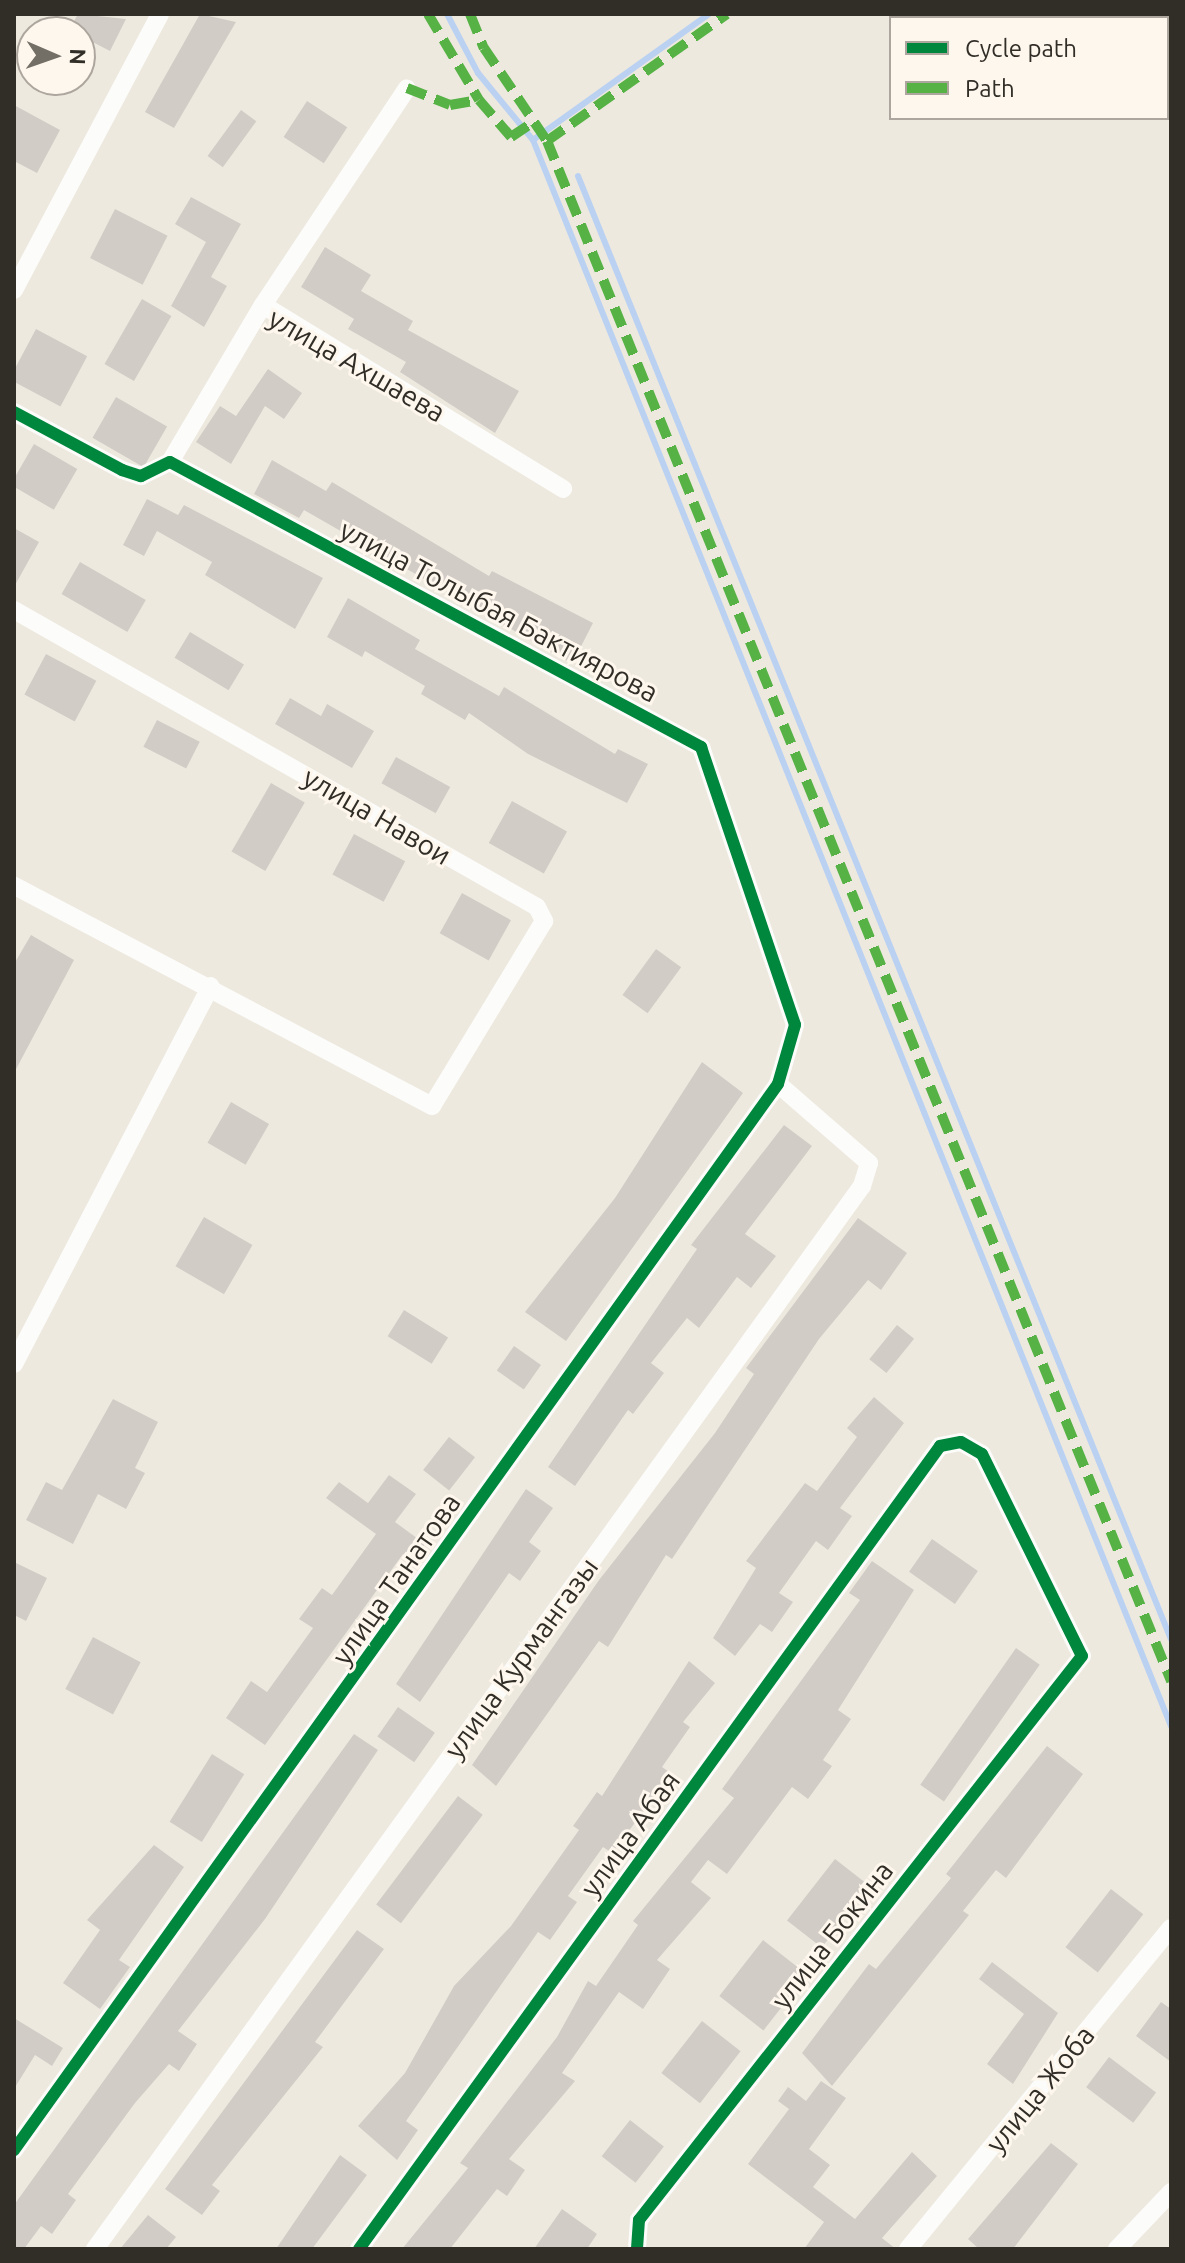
<!DOCTYPE html>
<meta charset="utf-8">
<style>
body{margin:0}
#map{position:relative;width:1185px;height:2263px;overflow:hidden;background:#eee9df;font-family:Ubuntu,sans-serif}
div>[style]{position:absolute}
[style*='--x']{left:calc(var(--x)*1px);top:calc(var(--y)*1px);width:calc(var(--w)*1px);rotate:calc(var(--a)*1deg)}
.stream>*{height:6px;margin:-3px;padding:0 3px;transform-origin:3px;border-radius:3px;background:#bad1f2}
.building>*{inset:0;background:#d2ccc7;transform-origin:0 0}
.street>*{height:18px;margin:-9px;padding:0 9px;transform-origin:9px;border-radius:9px;background:#fcfcfa}
.quiet>*{height:10px;margin-top:-5px;transform-origin:0;background:repeating-linear-gradient(90deg,#56b245 0 20px,transparent 0 30px)}
.cycleway>*{height:12px;margin:-6px;padding:0 6px;transform-origin:6px;border-radius:6px;background:#00873e}
span{translate:-50% -50%;white-space:nowrap;text-align:center;line-height:1.15;-webkit-text-stroke:6px #fef7ee;paint-order:stroke}
.street-label{font-size:28px;color:#312d27}
.frame{position:absolute;inset:0;border:16px solid #312d27;pointer-events:none}
.legend{position:absolute;left:889px;top:16px;width:280px;height:104px;box-sizing:border-box;background:#fef7ee;border:2px solid #aca69e;margin:0;padding:10px 14px;list-style:none;font-size:24px;color:#312d27}
.legend li{display:flex;align-items:center;gap:16px;height:40px}
.legend b{width:40px;border:2px solid #aca69e}
.north{position:absolute;left:16px;top:16px;width:80px;height:80px;box-sizing:border-box;background:#fef7ee;border:2px solid #aca69e;border-radius:50%;rotate:92deg;font-size:22px;font-weight:700;line-height:32px;text-align:center;color:#312d27}
.north::after{content:'';display:block;margin:auto;width:28px;height:36px;background:#736f67;clip-path:polygon(50% 0,100% 100%,50% 72%,0 100%)}
</style>
<div id="map">
<div class="stream">
<div style="--x:447;--y:14;--w:67;--a:62.3"></div>
<div style="--x:478;--y:73;--w:87;--a:50.6"></div>
<div style="--x:533;--y:140;--w:1710;--a:68.09"></div>
<div style="--x:533;--y:140;--w:216;--a:-35.6"></div>
<div style="--x:578;--y:176;--w:1579;--a:67.94"></div>
</div>
<div class="building">
<div style="clip-path:polygon(78px 14px,126px 19px,110px 51px,69px 30px)"></div>
<div style="clip-path:polygon(200px 14px,236px 22px,174px 128px,145px 112px)"></div>
<div style="left:307px;top:101px;width:48px;height:43px;rotate:33deg"></div>
<div style="clip-path:polygon(14px 105px,60px 130px,37px 173px,14px 161px)"></div>
<div style="left:241px;top:110px;width:19px;height:57px;rotate:36deg"></div>
<div style="clip-path:polygon(191px 197px,241px 224px,211px 277px,227px 286px,204px 327px,171px 306px,206px 242px,175px 224px)"></div>
<div style="left:115px;top:209px;width:59px;height:55px;rotate:27deg"></div>
<div style="clip-path:polygon(325px 247px,371px 275px,361px 291px,413px 321px,408px 330px,519px 391px,495px 433px,400px 372px,406px 362px,348px 329px,354px 319px,301px 287px)"></div>
<div style="left:142px;top:299px;width:34px;height:75px;rotate:30deg"></div>
<div style="left:36px;top:329px;width:58px;height:57px;rotate:28deg"></div>
<div style="clip-path:polygon(268px 369px,302px 393px,284px 419px,265px 406px,231px 464px,196px 442px,220px 406px,236px 416px)"></div>
<div style="left:116px;top:397px;width:59px;height:47px;rotate:30deg"></div>
<div style="left:34px;top:444px;width:50px;height:47px;rotate:30deg"></div>
<div style="clip-path:polygon(272px 460px,326px 491px,332px 482px,489px 576px,492px 571px,593px 623px,572px 664px,304px 510px,299px 518px,254px 494px)"></div>
<div style="clip-path:polygon(147px 499px,178px 515px,184px 505px,323px 578px,295px 629px,205px 575px,212px 562px,157px 531px,144px 556px,123px 545px)"></div>
<div style="clip-path:polygon(14px 528px,39px 542px,14px 587px)"></div>
<div style="left:80px;top:562px;width:76px;height:37px;rotate:30deg"></div>
<div style="clip-path:polygon(348px 598px,420px 640px,415px 649px,499px 696px,504px 687px,615px 754px,618px 749px,648px 764px,627px 803px,528px 754px,469px 713px,465px 720px,421px 694px,425px 686px,365px 651px,362px 657px,327px 637px)"></div>
<div style="left:190px;top:632px;width:63px;height:30px;rotate:31deg"></div>
<div style="left:46px;top:654px;width:57px;height:46px;rotate:28deg"></div>
<div style="clip-path:polygon(290px 698px,321px 716px,327px 704px,374px 731px,352px 768px,275px 724px)"></div>
<div style="left:157px;top:720px;width:48px;height:30px;rotate:27deg"></div>
<div style="left:396px;top:757px;width:62px;height:30px;rotate:29deg"></div>
<div style="left:271px;top:783px;width:39px;height:79px;rotate:30deg"></div>
<div style="left:512px;top:801px;width:63px;height:48px;rotate:29deg"></div>
<div style="left:354px;top:834px;width:58px;height:46px;rotate:28deg"></div>
<div style="left:462px;top:893px;width:56px;height:46px;rotate:29deg"></div>
<div style="clip-path:polygon(31px 935px,74px 960px,14px 1073px,14px 964px)"></div>
<div style="left:656px;top:949px;width:31px;height:57px;rotate:36deg"></div>
<div style="clip-path:polygon(702px 1062px,743px 1093px,566px 1341px,525px 1312px,615px 1198px)"></div>
<div style="left:231px;top:1102px;width:44px;height:47px;rotate:30deg"></div>
<div style="clip-path:polygon(784px 1125px,812px 1146px,745px 1234px,776px 1256px,751px 1288px,737px 1277px,699px 1328px,687px 1318px,651px 1363px,664px 1373px,633px 1414px,628px 1410px,575px 1486px,548px 1467px,697px 1249px,691px 1245px)"></div>
<div style="left:204px;top:1217px;width:56px;height:57px;rotate:30deg"></div>
<div style="clip-path:polygon(858px 1218px,907px 1253px,881px 1290px,868px 1280px,819px 1339px,672px 1559px,666px 1555px,608px 1647px,599px 1641px,496px 1786px,472px 1765px,599px 1580px,715px 1433px,754px 1374px,746px 1368px)"></div>
<div style="left:404px;top:1310px;width:52px;height:31px;rotate:32deg"></div>
<div style="left:897px;top:1325px;width:22px;height:44px;rotate:39deg"></div>
<div style="left:514px;top:1346px;width:33px;height:30px;rotate:35deg"></div>
<div style="clip-path:polygon(874px 1397px,904px 1423px,840px 1508px,852px 1516px,828px 1550px,816px 1541px,779px 1593px,793px 1602px,772px 1632px,760px 1624px,735px 1656px,713px 1638px,756px 1568px,746px 1561px,805px 1483px,817px 1491px,857px 1437px,847px 1428px)"></div>
<div style="clip-path:polygon(113px 1399px,158px 1422px,135px 1468px,145px 1473px,126px 1509px,98px 1494px,73px 1544px,26px 1520px,46px 1482px,62px 1490px)"></div>
<div style="left:449px;top:1437px;width:33px;height:42px;rotate:38deg"></div>
<div style="clip-path:polygon(389px 1475px,416px 1494px,395px 1522px,425px 1544px,413px 1561px,403px 1554px,265px 1745px,226px 1718px,251px 1681px,267px 1692px,313px 1628px,299px 1619px,322px 1588px,332px 1595px,376px 1534px,326px 1498px,339px 1482px,368px 1503px)"></div>
<div style="clip-path:polygon(526px 1489px,553px 1508px,529px 1542px,541px 1551px,520px 1581px,509px 1573px,420px 1702px,396px 1684px)"></div>
<div style="left:932px;top:1539px;width:56px;height:40px;rotate:35deg"></div>
<div style="clip-path:polygon(872px 1561px,914px 1590px,838px 1710px,851px 1719px,823px 1760px,832px 1766px,808px 1799px,792px 1787px,727px 1874px,708px 1860px,691px 1882px,711px 1898px,657px 1960px,670px 1969px,643px 2009px,619px 1992px,562px 2073px,575px 2081px,509px 2159px,525px 2170px,507px 2196px,497px 2189px,450px 2249px,402px 2249px,468px 2168px,460px 2163px,557px 2037px,588px 1981px,596px 1986px,638px 1925px,633px 1921px,734px 1798px,722px 1789px,860px 1600px,849px 1593px)"></div>
<div style="clip-path:polygon(14px 1562px,47px 1578px,26px 1621px,14px 1615px)"></div>
<div style="left:93px;top:1637px;width:54px;height:59px;rotate:28deg"></div>
<div style="left:1016px;top:1648px;width:29px;height:167px;rotate:35deg"></div>
<div style="clip-path:polygon(689px 1661px,715px 1683px,683px 1722px,690px 1727px,662px 1767px,672px 1774px,612px 1853px,603px 1847px,568px 1896px,577px 1902px,550px 1940px,538px 1932px,406px 2121px,418px 2130px,397px 2160px,358px 2126px,405px 2073px,454px 1986px,511px 1926px,579px 1830px,573px 1826px,597px 1792px,602px 1796px)"></div>
<div style="left:398px;top:1707px;width:45px;height:36px;rotate:35deg"></div>
<div style="clip-path:polygon(354px 1734px,378px 1750px,265px 1919px,178px 2031px,197px 2044px,179px 2071px,169px 2064px,135px 2103px,68px 2194px,76px 2200px,52px 2234px,41px 2226px,24px 2249px,14px 2249px,14px 2205px)"></div>
<div style="clip-path:polygon(1047px 1746px,1083px 1774px,1006px 1878px,996px 1870px,963px 1911px,969px 1915px,832px 2086px,802px 2053px,869px 1964px,876px 1969px,951px 1878px,946px 1874px)"></div>
<div style="left:212px;top:1754px;width:38px;height:80px;rotate:32deg"></div>
<div style="left:458px;top:1796px;width:31px;height:136px;rotate:37deg"></div>
<div style="clip-path:polygon(154px 1845px,184px 1867px,119px 1960px,130px 1967px,100px 2009px,63px 1983px,100px 1930px,87px 1920px)"></div>
<div style="left:835px;top:1859px;width:44px;height:78px;rotate:38deg"></div>
<div style="left:1111px;top:1889px;width:41px;height:74px;rotate:38deg"></div>
<div style="clip-path:polygon(357px 1930px,384px 1949px,315px 2042px,323px 2047px,212px 2185px,220px 2191px,202px 2215px,165px 2189px)"></div>
<div style="left:763px;top:1940px;width:56px;height:71px;rotate:38deg"></div>
<div style="clip-path:polygon(992px 1962px,1058px 2013px,1013px 2084px,987px 2064px,1024px 2014px,979px 1979px)"></div>
<div style="clip-path:polygon(1161px 2002px,1171px 2009px,1171px 2062px,1136px 2036px)"></div>
<div style="clip-path:polygon(14px 2018px,63px 2048px,52px 2066px,35px 2055px,14px 2089px)"></div>
<div style="left:702px;top:2021px;width:49px;height:66px;rotate:38deg"></div>
<div style="left:1109px;top:2057px;width:59px;height:38px;rotate:37deg"></div>
<div style="clip-path:polygon(821px 2081px,846px 2098px,809px 2149px,830px 2165px,813px 2187px,855px 2219px,912px 2152px,937px 2176px,882px 2238px,896px 2249px,804px 2249px,824px 2222px,748px 2164px,789px 2109px,778px 2101px,788px 2087px,806px 2101px)"></div>
<div style="left:630px;top:2120px;width:43px;height:46px;rotate:38deg"></div>
<div style="clip-path:polygon(1051px 2143px,1078px 2164px,1013px 2249px,979px 2249px,968px 2239px)"></div>
<div style="clip-path:polygon(340px 2155px,367px 2175px,312px 2249px,276px 2249px)"></div>
<div style="clip-path:polygon(562px 2209px,597px 2234px,587px 2249px,534px 2249px)"></div>
<div style="clip-path:polygon(148px 2215px,176px 2237px,166px 2249px,120px 2249px)"></div>
</div>
<div class="street">
<div style="--x:14;--y:290;--w:312;--a:-62.1"></div>
<div style="--x:263;--y:305;--w:260;--a:-56.4"></div>
<div style="--x:14;--y:412;--w:123;--a:28.2"></div>
<div style="--x:122;--y:470;--w:20;--a:18"></div>
<div style="--x:141;--y:476;--w:32;--a:-26"></div>
<div style="--x:170;--y:462;--w:603;--a:28.22"></div>
<div style="--x:701;--y:747;--w:293;--a:71.3"></div>
<div style="--x:795;--y:1025;--w:61;--a:106.1"></div>
<div style="--x:778;--y:1084;--w:1312;--a:125.63"></div>
<div style="--x:170;--y:462;--w:182;--a:-59.4"></div>
<div style="--x:263;--y:305;--w:352;--a:31.5"></div>
<div style="--x:14;--y:610;--w:601;--a:29.59"></div>
<div style="--x:537;--y:907;--w:16;--a:63"></div>
<div style="--x:544;--y:921;--w:216;--a:121.2"></div>
<div style="--x:432;--y:1106;--w:472;--a:-152.2"></div>
<div style="--x:14;--y:1364;--w:426;--a:-62.5"></div>
<div style="--x:95;--y:2249;--w:1311;--a:-54.19"></div>
<div style="--x:862;--y:1186;--w:24;--a:-73"></div>
<div style="--x:869;--y:1163;--w:121;--a:-139"></div>
<div style="--x:359;--y:2249;--w:991;--a:-54.11"></div>
<div style="--x:940;--y:1446;--w:21;--a:-11"></div>
<div style="--x:961;--y:1442;--w:24;--a:30"></div>
<div style="--x:982;--y:1454;--w:225;--a:63.7"></div>
<div style="--x:1082;--y:1656;--w:717;--a:128.15"></div>
<div style="--x:639;--y:2220;--w:29;--a:94"></div>
<div style="--x:908;--y:2249;--w:415;--a:-50.7"></div>
<div style="--x:1117;--y:2249;--w:79;--a:-46.5"></div>
</div>
<div class="quiet">
<div style="--x:428;--y:14;--w:100;--a:59.3"></div>
<div style="--x:470;--y:14;--w:37;--a:68"></div>
<div style="--x:484;--y:48;--w:112;--a:55.9"></div>
<div style="--x:547;--y:141;--w:220;--a:-35.2"></div>
<div style="--x:407;--y:88;--w:46;--a:21.6"></div>
<div style="--x:450;--y:105;--w:29;--a:-10"></div>
<div style="--x:479;--y:100;--w:49;--a:49.1"></div>
<div style="--x:511;--y:137;--w:29;--a:-34"></div>
<div style="--x:547;--y:141;--w:1662;--a:67.94"></div>
</div>
<div class="cycleway">
<div style="--x:14;--y:412;--w:123;--a:28.2"></div>
<div style="--x:122;--y:470;--w:20;--a:18"></div>
<div style="--x:141;--y:476;--w:32;--a:-26"></div>
<div style="--x:170;--y:462;--w:603;--a:28.22"></div>
<div style="--x:701;--y:747;--w:293;--a:71.3"></div>
<div style="--x:795;--y:1025;--w:61;--a:106.1"></div>
<div style="--x:778;--y:1084;--w:1312;--a:125.63"></div>
<div style="--x:359;--y:2249;--w:991;--a:-54.11"></div>
<div style="--x:940;--y:1446;--w:21;--a:-11"></div>
<div style="--x:961;--y:1442;--w:24;--a:30"></div>
<div style="--x:982;--y:1454;--w:225;--a:63.7"></div>
<div style="--x:1082;--y:1656;--w:717;--a:128.15"></div>
<div style="--x:639;--y:2220;--w:29;--a:94"></div>
</div>
<div class="street-label">
<span style="left:357px;top:365px;rotate:30deg">улица Ахшаева</span>
<span style="left:499px;top:611px;rotate:28deg">улица Толыбая Бактиярова</span>
<span style="left:377px;top:816px;rotate:30deg">улица Навои</span>
<span style="left:396px;top:1579px;rotate:-55deg">улица Танатова</span>
<span style="left:521px;top:1658px;rotate:-54deg">улица Курмангазы</span>
<span style="left:630px;top:1834px;rotate:-54deg">улица Абая</span>
<span style="left:832px;top:1935px;rotate:-52deg">улица Бокина</span>
<span style="left:1040px;top:2089px;rotate:-51deg">улица Жоба</span>
</div>
<div class="frame"></div>
<ul class="legend">
<li><b style="height:10px;background:#00873e"></b>Cycle path</li>
<li><b style="height:10px;background:#56b245"></b>Path</li>
</ul>
<div class="north">N</div>
</div>
